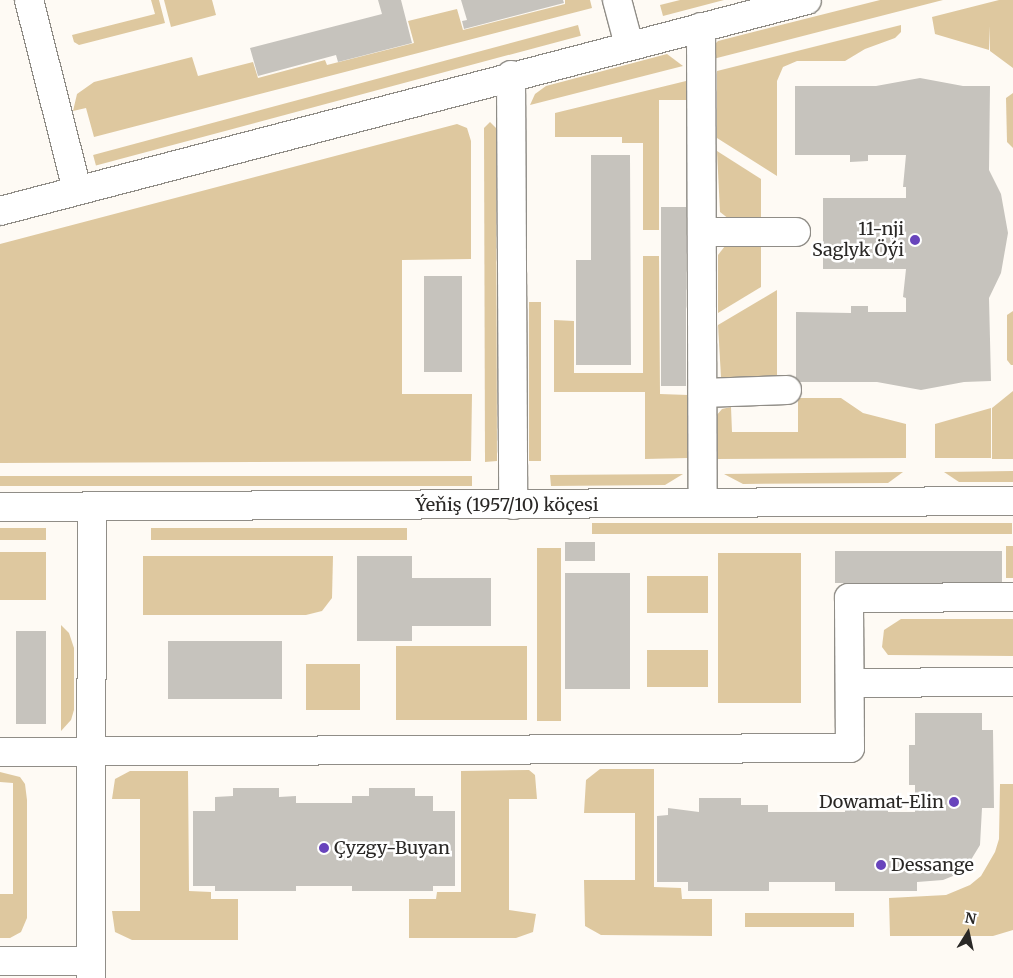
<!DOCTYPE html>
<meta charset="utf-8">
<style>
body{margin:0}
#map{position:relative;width:1013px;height:978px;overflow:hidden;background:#fefaf4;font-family:Merriweather,serif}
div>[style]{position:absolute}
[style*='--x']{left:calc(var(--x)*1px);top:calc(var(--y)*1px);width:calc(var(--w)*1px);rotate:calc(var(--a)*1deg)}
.green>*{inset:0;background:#dec89f;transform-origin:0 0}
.building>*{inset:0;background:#c6c3bd;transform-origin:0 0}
.roads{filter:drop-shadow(1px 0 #908d87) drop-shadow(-1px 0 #908d87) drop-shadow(0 1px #908d87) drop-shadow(0 -1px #908d87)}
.minor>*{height:28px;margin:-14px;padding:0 14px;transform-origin:14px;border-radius:14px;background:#fff}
.dots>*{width:14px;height:14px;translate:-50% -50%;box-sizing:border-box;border:2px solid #fff;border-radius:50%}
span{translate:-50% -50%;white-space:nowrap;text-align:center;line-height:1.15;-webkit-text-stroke:5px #fff;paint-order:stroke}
.poi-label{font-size:18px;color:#2a2826}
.right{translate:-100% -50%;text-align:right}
.left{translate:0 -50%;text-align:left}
.street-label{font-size:18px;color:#2a2826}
.north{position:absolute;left:943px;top:908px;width:50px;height:50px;-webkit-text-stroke:4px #fff;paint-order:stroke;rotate:10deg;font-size:14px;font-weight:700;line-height:20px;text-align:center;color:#2a2826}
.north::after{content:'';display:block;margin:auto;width:18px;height:22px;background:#2a2826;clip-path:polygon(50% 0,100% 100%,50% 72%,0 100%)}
</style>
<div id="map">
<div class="green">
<div style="clip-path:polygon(151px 0,159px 0,165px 23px,79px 45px,74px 42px,72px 35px,155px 14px)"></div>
<div style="clip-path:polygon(164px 0,212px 0,216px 15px,171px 27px)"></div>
<div style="clip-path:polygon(565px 0,590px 0,592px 8px,94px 137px,86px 108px,73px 111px,77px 94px,94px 82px,192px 57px,198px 76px,253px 62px,258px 78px,325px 60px,327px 65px,414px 43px,408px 21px,457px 9px,463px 30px,565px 4px)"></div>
<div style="clip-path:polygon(680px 0,724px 0,663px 16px,660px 5px)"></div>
<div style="clip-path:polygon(880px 0,943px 0,713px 59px,714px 45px,718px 41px)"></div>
<div style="clip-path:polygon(999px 0,1013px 0,1013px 68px,990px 51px,990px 26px,989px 50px,935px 34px,932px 17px)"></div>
<div style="left:578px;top:25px;width:11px;height:502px;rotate:75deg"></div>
<div style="clip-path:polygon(901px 25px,901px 32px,895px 38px,865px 49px,845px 61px,797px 61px,783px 67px,777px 81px,777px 176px,717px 138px,717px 71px)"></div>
<div style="clip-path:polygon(667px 54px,683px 66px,530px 105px,535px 94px,546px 86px)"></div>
<div style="clip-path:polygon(686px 81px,686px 100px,659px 100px,659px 230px,643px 230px,643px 143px,622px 143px,622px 137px,555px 137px,555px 113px)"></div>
<div style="clip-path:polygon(1013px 93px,1013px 148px,1007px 142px,1006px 98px)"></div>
<div style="clip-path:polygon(490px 122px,496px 128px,497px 461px,485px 462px,484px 128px)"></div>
<div style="clip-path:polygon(457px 124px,467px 128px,471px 141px,471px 259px,402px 260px,402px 394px,472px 394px,471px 461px,0 463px,0 244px)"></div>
<div style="clip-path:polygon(717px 151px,761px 179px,761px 220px,729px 219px,720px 212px)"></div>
<div style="clip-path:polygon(725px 246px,761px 246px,761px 287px,718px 313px,718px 255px)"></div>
<div style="clip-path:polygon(643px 256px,659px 256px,660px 394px,688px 395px,688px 458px,645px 459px,645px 392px,554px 392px,554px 320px,574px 321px,574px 373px,643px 373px)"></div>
<div style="clip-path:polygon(777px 290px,777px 379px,721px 377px,718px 325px)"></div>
<div style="left:529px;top:302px;width:12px;height:159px"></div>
<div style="clip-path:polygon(1013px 311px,1013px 365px,1011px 365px,1007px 360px,1007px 315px)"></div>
<div style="clip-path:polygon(1013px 391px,1013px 459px,992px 459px,992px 408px)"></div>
<div style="clip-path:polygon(798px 398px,841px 398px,863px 413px,906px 424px,906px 458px,714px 459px,716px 416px,722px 409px,731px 407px,732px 432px,798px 432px)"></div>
<div style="clip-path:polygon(991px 408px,991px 458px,935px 458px,935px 424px)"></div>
<div style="clip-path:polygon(1013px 471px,1013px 482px,959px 482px,944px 472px)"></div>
<div style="clip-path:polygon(903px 472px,888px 483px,743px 484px,724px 474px)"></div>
<div style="clip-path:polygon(683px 474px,665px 485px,551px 486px,550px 475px)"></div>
<div style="left:472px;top:476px;width:10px;height:472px;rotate:90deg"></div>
<div style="left:592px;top:523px;width:420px;height:11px"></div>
<div style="left:0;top:528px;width:46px;height:12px"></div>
<div style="left:151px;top:528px;width:256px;height:12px"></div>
<div style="left:1006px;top:546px;width:7px;height:32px"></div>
<div style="left:537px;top:548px;width:24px;height:173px"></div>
<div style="left:46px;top:552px;width:48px;height:46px;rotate:90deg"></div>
<div style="left:718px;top:553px;width:83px;height:150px"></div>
<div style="clip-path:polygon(143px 556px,333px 556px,332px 598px,322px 611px,306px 615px,143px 615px)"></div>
<div style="left:647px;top:576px;width:61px;height:37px"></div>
<div style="clip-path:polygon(901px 619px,1013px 619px,1013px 656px,888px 655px,882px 647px,884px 630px)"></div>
<div style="clip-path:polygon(61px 625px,69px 633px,74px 648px,74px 710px,71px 720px,61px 731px)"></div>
<div style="left:396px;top:646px;width:131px;height:74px"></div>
<div style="left:647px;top:650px;width:61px;height:37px"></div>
<div style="left:306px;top:664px;width:54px;height:46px"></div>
<div style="clip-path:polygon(600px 769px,654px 769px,654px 887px,681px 888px,682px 899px,712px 899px,712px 936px,601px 935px,585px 926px,584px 880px,635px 880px,635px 813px,584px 813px,586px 780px)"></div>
<div style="clip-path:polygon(529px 770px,535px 775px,537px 799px,509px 799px,509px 910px,536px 914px,533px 932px,516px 938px,409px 938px,409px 899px,436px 899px,437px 892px,461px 892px,461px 771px)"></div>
<div style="clip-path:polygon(130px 771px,188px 771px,189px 891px,211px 892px,211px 899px,238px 899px,238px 940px,132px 940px,115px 932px,112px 911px,140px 911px,140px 799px,112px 799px,115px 779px)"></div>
<div style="clip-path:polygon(0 772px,20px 777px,25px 784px,27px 800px,27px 918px,21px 932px,10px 938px,0 938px,0 894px,13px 894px,13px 783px,0 782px)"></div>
<div style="clip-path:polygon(1000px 784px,1013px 784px,1013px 930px,993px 936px,890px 936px,889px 898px,946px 895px,970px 885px,981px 876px,995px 852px,999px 839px)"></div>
<div style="left:745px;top:913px;width:109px;height:14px"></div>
</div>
<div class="building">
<div style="clip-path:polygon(378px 0,401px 0,412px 43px,338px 62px,336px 55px,258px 76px,250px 48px,382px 14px)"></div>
<div style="clip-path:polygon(461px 0,563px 0,564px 3px,464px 29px,462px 21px,467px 20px)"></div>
<div style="clip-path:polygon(920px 78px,963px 86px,990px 86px,989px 170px,1001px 194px,1008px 233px,1001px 273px,989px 298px,991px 381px,964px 382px,921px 390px,877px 382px,796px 382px,796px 312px,851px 313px,851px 306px,868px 306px,868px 312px,906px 312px,906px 298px,903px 297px,906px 269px,823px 269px,823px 198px,906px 198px,906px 187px,903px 187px,906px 155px,868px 155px,868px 161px,850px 162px,850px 155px,795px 155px,795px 86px,876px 86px)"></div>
<div style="clip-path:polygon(591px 155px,630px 155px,631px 365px,576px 365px,576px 260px,591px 260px)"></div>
<div style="left:661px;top:207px;width:25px;height:179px"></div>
<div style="left:424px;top:276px;width:38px;height:96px"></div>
<div style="left:565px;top:542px;width:30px;height:19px"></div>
<div style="left:835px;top:551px;width:167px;height:32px"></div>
<div style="clip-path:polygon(357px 556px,412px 556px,412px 578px,491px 578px,491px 626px,412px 626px,412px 641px,357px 641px)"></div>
<div style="left:565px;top:573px;width:65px;height:116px"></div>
<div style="left:16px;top:631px;width:30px;height:93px"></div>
<div style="left:168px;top:641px;width:114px;height:58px"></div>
<div style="clip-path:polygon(915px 713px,982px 713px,982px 730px,993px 730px,994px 808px,982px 808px,980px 845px,966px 868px,958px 874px,943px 880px,917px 882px,917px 891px,835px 891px,835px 882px,769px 882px,769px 891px,688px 891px,688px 882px,657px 882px,657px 816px,668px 815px,668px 808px,699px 812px,699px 798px,741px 798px,741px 805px,768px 805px,768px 812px,845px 812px,845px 805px,888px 805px,888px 812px,915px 812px,915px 785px,909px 785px,909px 745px,915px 745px)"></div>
<div style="clip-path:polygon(233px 788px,279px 788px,279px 797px,296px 796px,296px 803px,352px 803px,352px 796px,369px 796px,369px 788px,415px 788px,415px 796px,433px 796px,433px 811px,455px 811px,455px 886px,433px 886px,433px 891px,352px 891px,352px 886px,296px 886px,296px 891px,215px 891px,215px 886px,193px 886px,193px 811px,215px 811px,215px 797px,233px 796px)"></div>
</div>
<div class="roads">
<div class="minor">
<div style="--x:29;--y:0;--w:196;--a:75.8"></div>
<div style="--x:617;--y:0;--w:47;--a:75.1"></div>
<div style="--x:701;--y:27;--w:476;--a:89.8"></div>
<div style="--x:511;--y:75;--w:430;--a:89.7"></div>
<div style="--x:0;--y:211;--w:834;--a:-14.65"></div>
<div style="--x:702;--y:232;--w:94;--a:0"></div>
<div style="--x:703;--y:393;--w:84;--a:-2"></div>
<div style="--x:0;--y:507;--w:1013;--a:-0.34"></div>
<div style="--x:850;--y:683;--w:163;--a:-0.4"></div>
<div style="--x:0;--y:752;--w:850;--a:-0.27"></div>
<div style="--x:850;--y:748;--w:150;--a:-90.4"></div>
<div style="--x:849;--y:598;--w:164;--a:-0.3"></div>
<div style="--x:0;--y:961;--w:91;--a:0"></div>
<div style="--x:91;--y:978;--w:472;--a:-89.9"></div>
</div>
</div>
<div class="dots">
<div style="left:915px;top:240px;background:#6844bc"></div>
<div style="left:954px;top:802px;background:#6844bc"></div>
<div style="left:324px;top:848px;background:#6844bc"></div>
<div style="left:881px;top:865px;background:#6844bc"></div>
</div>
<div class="poi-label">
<span class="right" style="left:904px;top:240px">11-nji<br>Saglyk Öýi</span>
<span class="right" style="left:944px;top:802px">Dowamat-Elin</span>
<span class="left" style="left:334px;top:848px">Çyzgy-Buyan</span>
<span class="left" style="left:891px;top:865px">Dessange</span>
</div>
<div class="street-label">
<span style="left:507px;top:505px">Ýeňiş (1957/10) köçesi</span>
</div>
<div class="north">N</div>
</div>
